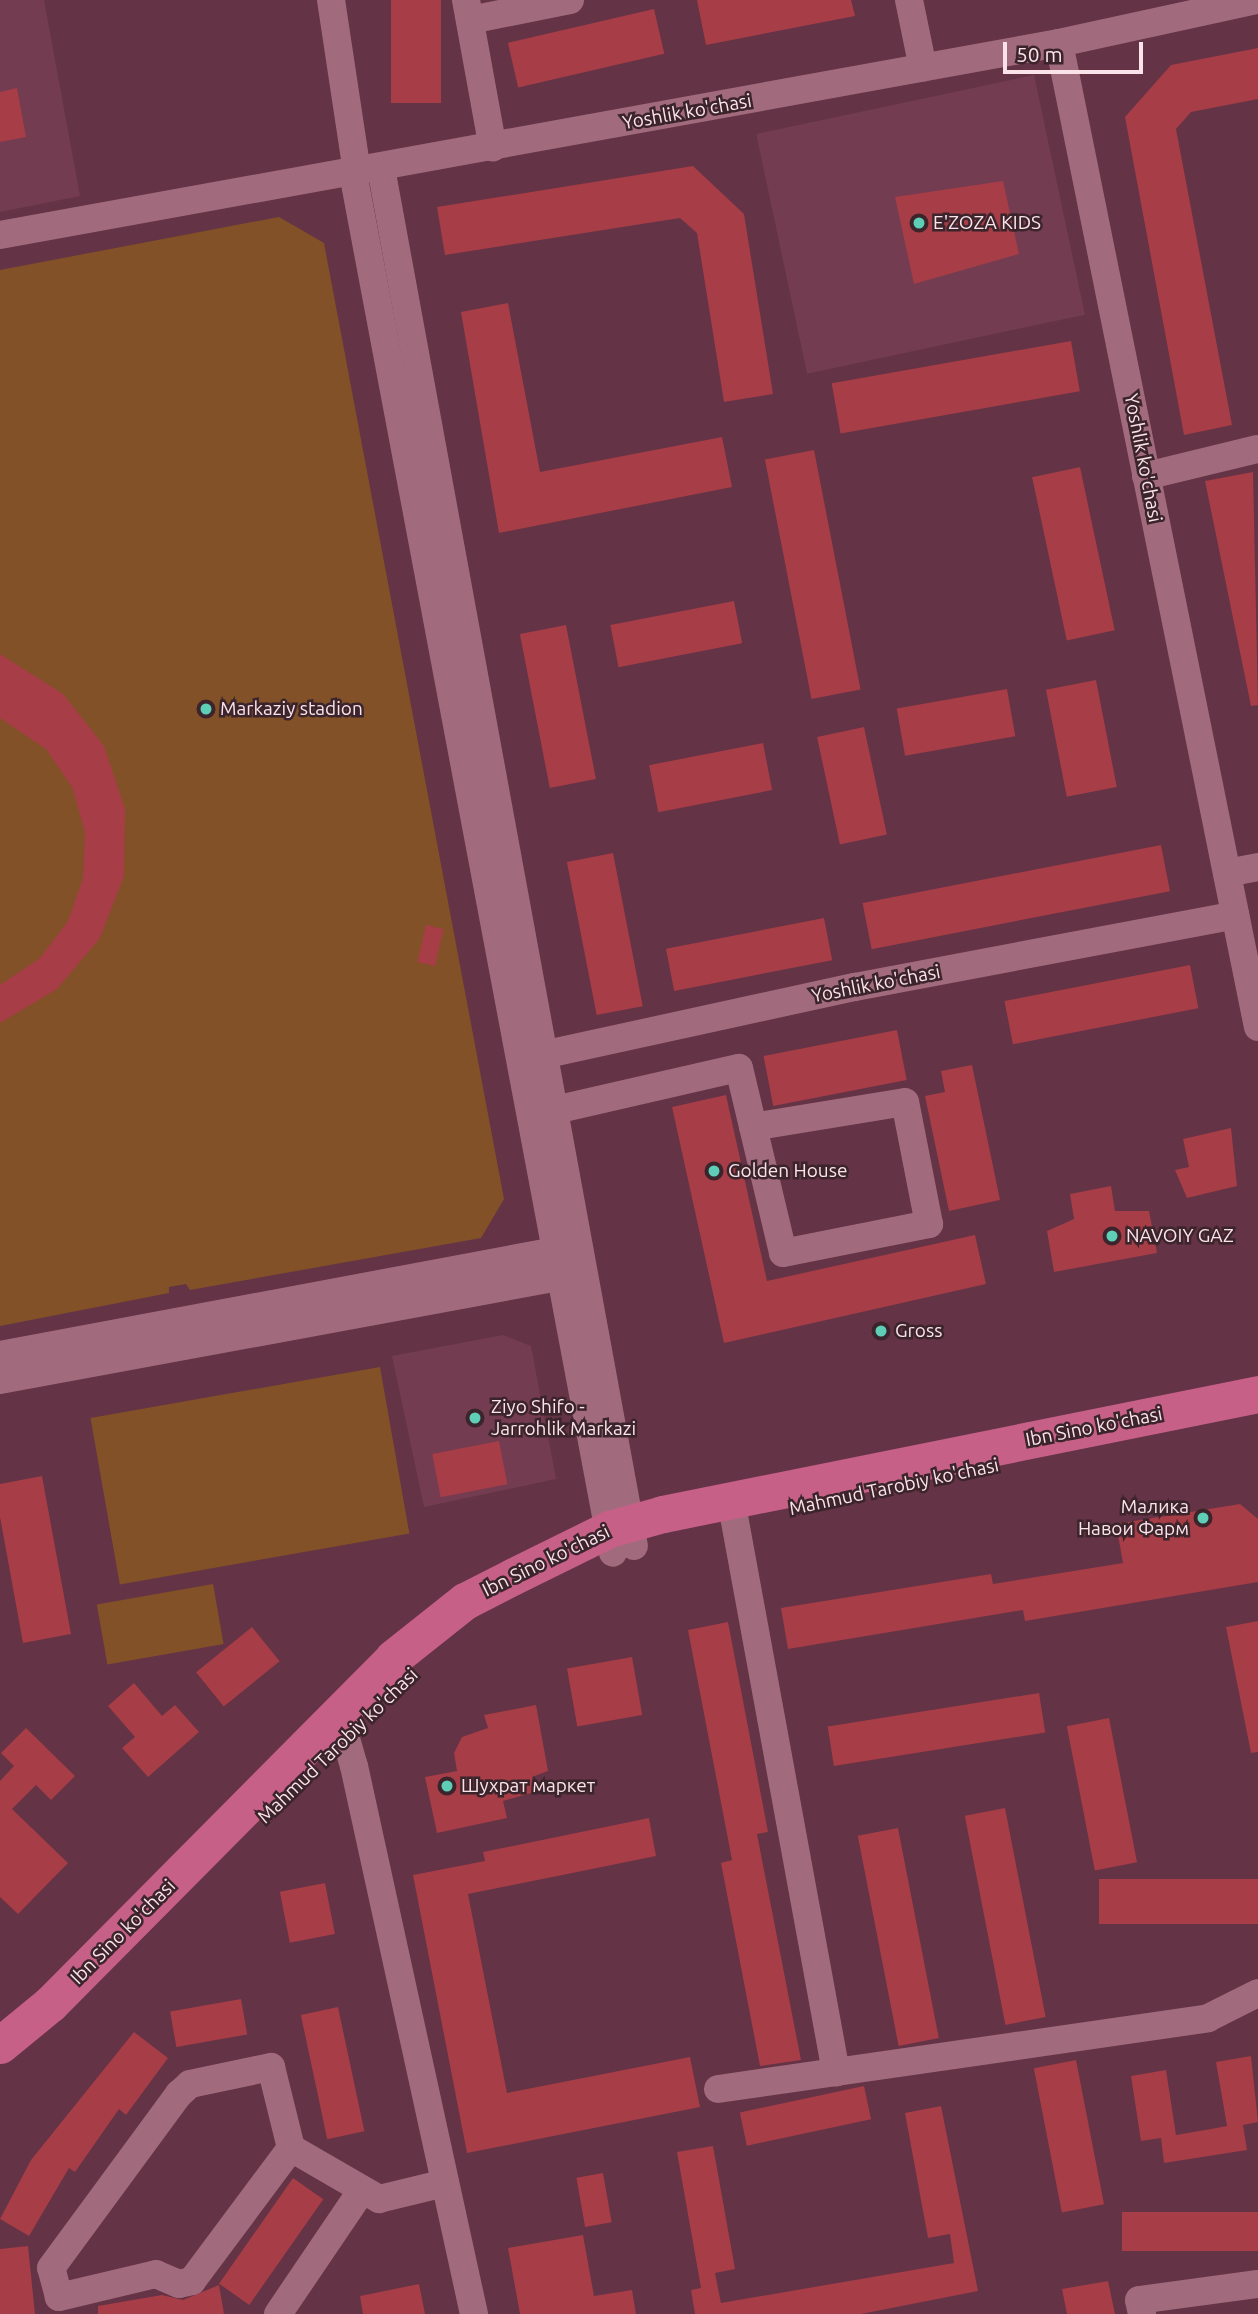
<!DOCTYPE html>
<meta charset="utf-8">
<style>
body{margin:0}
#map{position:relative;width:1258px;height:2314px;overflow:hidden;background:#643345;font-family:Ubuntu,sans-serif}
div>[style]{position:absolute}
[style*='--x']{left:calc(var(--x)*1px);top:calc(var(--y)*1px);width:calc(var(--w)*1px);rotate:calc(var(--a)*1deg)}
.built>*{inset:0;background:#743c50;transform-origin:0 0}
.green>*{inset:0;background:#835128;transform-origin:0 0}
.building>*{inset:0;background:#a63d47;transform-origin:0 0}
.minor>*{height:28px;margin:-14px;padding:0 14px;transform-origin:14px;border-radius:14px;background:#a26b7d}
.major>*{height:37px;margin:-18.5px;padding:0 18.5px;transform-origin:18.5px;border-radius:18.5px;background:#c76087}
.dots>*{width:19px;height:19px;translate:-50% -50%;box-sizing:border-box;border:4px solid #3b242b;border-radius:50%}
span{translate:-50% -50%;white-space:nowrap;text-align:center;line-height:1.15;-webkit-text-stroke:5px #3b242b;paint-order:stroke}
.street-label{font-size:19px;color:#fce3ea}
.poi-label{font-size:19px;color:#fce3ea}
.left{translate:0 -50%;text-align:left}
.right{translate:-100% -50%;text-align:right}
.scale{position:absolute;left:1003px;top:42px;width:140px;height:32px;box-sizing:border-box;border:4px solid #fce3ea;border-top:0;padding-left:9px;font-size:21px;line-height:24px;white-space:nowrap;color:#fce3ea;-webkit-text-stroke:5px #3b242b;paint-order:stroke}
</style>
<div id="map">
<div class="built">
<div style="clip-path:polygon(0 0,44px 0,80px 196px,0 212px)"></div>
<div style="left:1034px;top:75px;width:245px;height:284px;rotate:78deg"></div>
<div style="clip-path:polygon(503px 1335px,531px 1346px,556px 1479px,424px 1507px,392px 1356px)"></div>
</div>
<div class="green">
<div style="clip-path:polygon(279px 217px,324px 243px,504px 1199px,481px 1238px,190px 1290px,186px 1284px,169px 1287px,169px 1293px,0 1326px,0 270px)"></div>
<div style="left:380px;top:1367px;width:169px;height:294px;rotate:80deg"></div>
<div style="left:213px;top:1584px;width:61px;height:118px;rotate:80deg"></div>
</div>
<div class="building">
<div style="left:391px;top:0;width:50px;height:103px"></div>
<div style="clip-path:polygon(697px 0,851px 0,855px 16px,706px 45px)"></div>
<div style="left:654px;top:9px;width:46px;height:150px;rotate:77deg"></div>
<div style="clip-path:polygon(1258px 48px,1258px 99px,1191px 112px,1176px 129px,1232px 425px,1184px 435px,1125px 117px,1171px 65px)"></div>
<div style="clip-path:polygon(17px 88px,26px 137px,0 142px,0 92px)"></div>
<div style="clip-path:polygon(693px 166px,744px 214px,773px 394px,724px 402px,697px 233px,680px 218px,445px 255px,437px 207px)"></div>
<div style="clip-path:polygon(1003px 181px,1019px 254px,914px 284px,895px 197px)"></div>
<div style="clip-path:polygon(508px 303px,540px 472px,722px 437px,732px 487px,499px 533px,461px 312px)"></div>
<div style="left:1071px;top:341px;width:51px;height:243px;rotate:80deg"></div>
<div style="left:814px;top:450px;width:244px;height:50px;rotate:79deg"></div>
<div style="left:1080px;top:467px;width:167px;height:49px;rotate:78deg"></div>
<div style="clip-path:polygon(1253px 472px,1258px 705px,1251px 706px,1205px 481px)"></div>
<div style="left:734px;top:601px;width:43px;height:126px;rotate:79deg"></div>
<div style="left:566px;top:625px;width:157px;height:47px;rotate:79deg"></div>
<div style="clip-path:polygon(0 654px,63px 694px,104px 746px,125px 809px,124px 876px,100px 938px,57px 989px,0 1023px,0 985px,40px 958px,68px 921px,83px 878px,85px 832px,72px 787px,46px 749px,0 718px)"></div>
<div style="left:1096px;top:680px;width:109px;height:51px;rotate:79deg"></div>
<div style="left:1007px;top:689px;width:48px;height:112px;rotate:80deg"></div>
<div style="left:864px;top:727px;width:110px;height:48px;rotate:78deg"></div>
<div style="left:763px;top:743px;width:48px;height:116px;rotate:79deg"></div>
<div style="left:1161px;top:845px;width:47px;height:304px;rotate:79deg"></div>
<div style="left:613px;top:853px;width:156px;height:47px;rotate:79deg"></div>
<div style="left:824px;top:918px;width:43px;height:161px;rotate:79deg"></div>
<div style="left:426px;top:925px;width:18px;height:38px;rotate:13deg"></div>
<div style="left:1190px;top:965px;width:44px;height:189px;rotate:79deg"></div>
<div style="left:897px;top:1030px;width:51px;height:136px;rotate:79deg"></div>
<div style="clip-path:polygon(972px 1065px,1000px 1200px,949px 1211px,925px 1096px,945px 1092px,941px 1071px)"></div>
<div style="clip-path:polygon(726px 1095px,767px 1281px,975px 1235px,986px 1284px,724px 1343px,672px 1107px)"></div>
<div style="clip-path:polygon(1231px 1128px,1237px 1186px,1187px 1198px,1175px 1170px,1189px 1167px,1183px 1139px)"></div>
<div style="clip-path:polygon(1111px 1186px,1115px 1211px,1149px 1211px,1157px 1253px,1054px 1272px,1047px 1231px,1074px 1219px,1070px 1194px)"></div>
<div style="left:499px;top:1441px;width:44px;height:68px;rotate:79deg"></div>
<div style="clip-path:polygon(42px 1476px,71px 1634px,23px 1643px,0 1517px,0 1484px)"></div>
<div style="clip-path:polygon(1240px 1504px,1258px 1519px,1258px 1582px,1025px 1621px,1023px 1610px,788px 1649px,781px 1608px,991px 1574px,993px 1584px,1123px 1563px,1116px 1524px)"></div>
<div style="clip-path:polygon(1258px 1621px,1258px 1752px,1251px 1753px,1226px 1627px)"></div>
<div style="clip-path:polygon(728px 1622px,768px 1832px,757px 1834px,801px 2060px,760px 2066px,721px 1863px,732px 1860px,688px 1630px)"></div>
<div style="left:252px;top:1627px;width:44px;height:72px;rotate:51deg"></div>
<div style="left:632px;top:1657px;width:59px;height:66px;rotate:80deg"></div>
<div style="clip-path:polygon(134px 1683px,162px 1716px,175px 1705px,199px 1732px,148px 1777px,122px 1748px,135px 1737px,108px 1706px)"></div>
<div style="left:1039px;top:1693px;width:40px;height:214px;rotate:81deg"></div>
<div style="clip-path:polygon(536px 1705px,548px 1771px,532px 1777px,535px 1792px,503px 1801px,507px 1818px,437px 1833px,425px 1777px,457px 1771px,454px 1753px,462px 1737px,488px 1728px,484px 1715px)"></div>
<div style="left:1109px;top:1718px;width:147px;height:43px;rotate:79deg"></div>
<div style="clip-path:polygon(26px 1728px,75px 1776px,51px 1800px,36px 1785px,12px 1809px,68px 1863px,18px 1914px,0 1897px,0 1781px,14px 1766px,1px 1753px)"></div>
<div style="left:1005px;top:1808px;width:213px;height:41px;rotate:79deg"></div>
<div style="clip-path:polygon(649px 1818px,656px 1856px,468px 1894px,507px 2093px,690px 2057px,700px 2107px,467px 2153px,413px 1875px,485px 1861px,483px 1852px)"></div>
<div style="left:898px;top:1828px;width:214px;height:41px;rotate:79deg"></div>
<div style="left:1258px;top:1879px;width:45px;height:159px;rotate:90deg"></div>
<div style="left:325px;top:1883px;width:52px;height:46px;rotate:79deg"></div>
<div style="left:241px;top:1999px;width:36px;height:72px;rotate:80deg"></div>
<div style="left:338px;top:2007px;width:127px;height:38px;rotate:78deg"></div>
<div style="clip-path:polygon(134px 2032px,168px 2058px,126px 2115px,119px 2109px,75px 2172px,69px 2168px,29px 2236px,0 2219px,31px 2160px)"></div>
<div style="clip-path:polygon(1251px 2056px,1258px 2122px,1243px 2125px,1247px 2150px,1164px 2163px,1161px 2138px,1141px 2141px,1131px 2076px,1166px 2070px,1176px 2135px,1211px 2129px,1227px 2126px,1216px 2062px)"></div>
<div style="left:1076px;top:2060px;width:147px;height:43px;rotate:79deg"></div>
<div style="left:864px;top:2086px;width:34px;height:127px;rotate:78deg"></div>
<div style="clip-path:polygon(941px 2106px,978px 2291px,861px 2314px,695px 2314px,691px 2290px,701px 2288px,677px 2152px,713px 2146px,735px 2269px,715px 2273px,721px 2303px,954px 2263px,950px 2234px,928px 2238px,905px 2113px)"></div>
<div style="left:603px;top:2173px;width:50px;height:27px;rotate:80deg"></div>
<div style="left:293px;top:2178px;width:37px;height:129px;rotate:35deg"></div>
<div style="left:1258px;top:2212px;width:39px;height:136px;rotate:90deg"></div>
<div style="clip-path:polygon(583px 2235px,594px 2296px,632px 2290px,636px 2314px,520px 2314px,508px 2248px)"></div>
<div style="clip-path:polygon(28px 2246px,35px 2314px,0 2314px,0 2249px)"></div>
<div style="clip-path:polygon(1108px 2281px,1115px 2314px,1067px 2314px,1062px 2289px)"></div>
<div style="clip-path:polygon(419px 2284px,425px 2314px,363px 2314px,360px 2296px)"></div>
<div style="clip-path:polygon(219px 2285px,224px 2314px,98px 2314px,98px 2306px,162px 2295px,183px 2300px)"></div>
</div>
<div class="minor">
<div style="--x:331;--y:0;--w:174;--a:81.4"></div>
<div style="--x:466;--y:0;--w:150;--a:79.7"></div>
<div style="--x:909;--y:0;--w:69;--a:78.4"></div>
<div style="--x:470;--y:20;--w:102;--a:-11.3"></div>
<div style="--x:1059;--y:43;--w:1004;--a:78.57"></div>
<div style="--x:381;--y:168;--w:1401;--a:79.6"></div>
<div style="--x:353;--y:173;--w:1404;--a:79.33"></div>
<div style="--x:0;--y:235;--w:1076;--a:-10.28"></div>
<div style="--x:1059;--y:43;--w:202;--a:-12.3"></div>
<div style="--x:1146;--y:476;--w:115;--a:-13.6"></div>
<div style="--x:1227;--y:873;--w:32;--a:-11"></div>
<div style="--x:524;--y:1059;--w:339;--a:-12.3"></div>
<div style="--x:855;--y:987;--w:387;--a:-10.7"></div>
<div style="--x:533;--y:1115;--w:211;--a:-12.9"></div>
<div style="--x:739;--y:1068;--w:190;--a:76.6"></div>
<div style="--x:783;--y:1253;--w:149;--a:-11.2"></div>
<div style="--x:929;--y:1224;--w:124;--a:-101.1"></div>
<div style="--x:905;--y:1102;--w:154;--a:170.7"></div>
<div style="--x:0;--y:1355;--w:581;--a:-10.61"></div>
<div style="--x:0;--y:1380;--w:585;--a:-10.45"></div>
<div style="--x:731;--y:1500;--w:582;--a:79.6"></div>
<div style="--x:331;--y:1720;--w:21;--a:47"></div>
<div style="--x:345;--y:1735;--w:32;--a:74"></div>
<div style="--x:354;--y:1766;--w:561;--a:77.65"></div>
<div style="--x:271;--y:2067;--w:83;--a:76.1"></div>
<div style="--x:291;--y:2148;--w:166;--a:126.7"></div>
<div style="--x:192;--y:2281;--w:13;--a:167"></div>
<div style="--x:179;--y:2284;--w:25;--a:-157"></div>
<div style="--x:156;--y:2274;--w:100;--a:166.7"></div>
<div style="--x:59;--y:2297;--w:30;--a:-105"></div>
<div style="--x:51;--y:2268;--w:216;--a:-53.7"></div>
<div style="--x:179;--y:2094;--w:15;--a:-42"></div>
<div style="--x:190;--y:2084;--w:83;--a:-11.9"></div>
<div style="--x:718;--y:2089;--w:495;--a:-8.2"></div>
<div style="--x:1208;--y:2018;--w:56;--a:-26.6"></div>
<div style="--x:291;--y:2148;--w:102;--a:30.1"></div>
<div style="--x:379;--y:2199;--w:68;--a:-13.6"></div>
<div style="--x:278;--y:2314;--w:146;--a:-55.9"></div>
<div style="--x:1142;--y:2314;--w:14;--a:-102"></div>
<div style="--x:1139;--y:2300;--w:120;--a:-7.7"></div>
</div>
<div class="major">
<div style="--x:0;--y:2045;--w:65;--a:-39.4"></div>
<div style="--x:50;--y:2004;--w:487;--a:-45.2"></div>
<div style="--x:393;--y:1658;--w:92;--a:-38.4"></div>
<div style="--x:465;--y:1601;--w:53;--a:-27.1"></div>
<div style="--x:512;--y:1577;--w:108;--a:-26.3"></div>
<div style="--x:609;--y:1529;--w:56;--a:-15.5"></div>
<div style="--x:663;--y:1514;--w:607;--a:-11.4"></div>
</div>
<div class="dots">
<div style="left:919px;top:223px;background:#5eceb7"></div>
<div style="left:206px;top:709px;background:#5eceb7"></div>
<div style="left:714px;top:1171px;background:#5eceb7"></div>
<div style="left:1112px;top:1236px;background:#5eceb7"></div>
<div style="left:881px;top:1331px;background:#5eceb7"></div>
<div style="left:475px;top:1418px;background:#5eceb7"></div>
<div style="left:1203px;top:1518px;background:#5eceb7"></div>
<div style="left:447px;top:1786px;background:#5eceb7"></div>
</div>
<div class="street-label">
<span style="left:687px;top:112px;rotate:-10deg">Yoshlik ko'chasi</span>
<span style="left:1143px;top:458px;rotate:79deg">Yoshlik ko'chasi</span>
<span style="left:876px;top:984px;rotate:-11deg">Yoshlik ko'chasi</span>
<span style="left:1094px;top:1427px;rotate:-11deg">Ibn Sino ko'chasi</span>
<span style="left:894px;top:1487px;rotate:-12deg">Mahmud Tarobiy ko'chasi</span>
<span style="left:546px;top:1561px;rotate:-26deg">Ibn Sino ko'chasi</span>
<span style="left:338px;top:1746px;rotate:-44deg">Mahmud Tarobiy ko'chasi</span>
<span style="left:123px;top:1932px;rotate:-45deg">Ibn Sino ko'chasi</span>
</div>
<div class="poi-label">
<span class="left" style="left:933px;top:223px">E'ZOZA KIDS</span>
<span class="left" style="left:220px;top:709px">Markaziy stadion</span>
<span class="left" style="left:728px;top:1171px">Golden House</span>
<span class="left" style="left:1126px;top:1236px">NAVOIY GAZ</span>
<span class="left" style="left:895px;top:1331px">Gross</span>
<span class="left" style="left:491px;top:1418px">Ziyo Shifo -<br>Jarrohlik Markazi</span>
<span class="right" style="left:1189px;top:1518px">Малика<br>Навои Фарм</span>
<span class="left" style="left:461px;top:1786px">Шухрат маркет</span>
</div>
<div class="scale">50 m</div>
</div>
